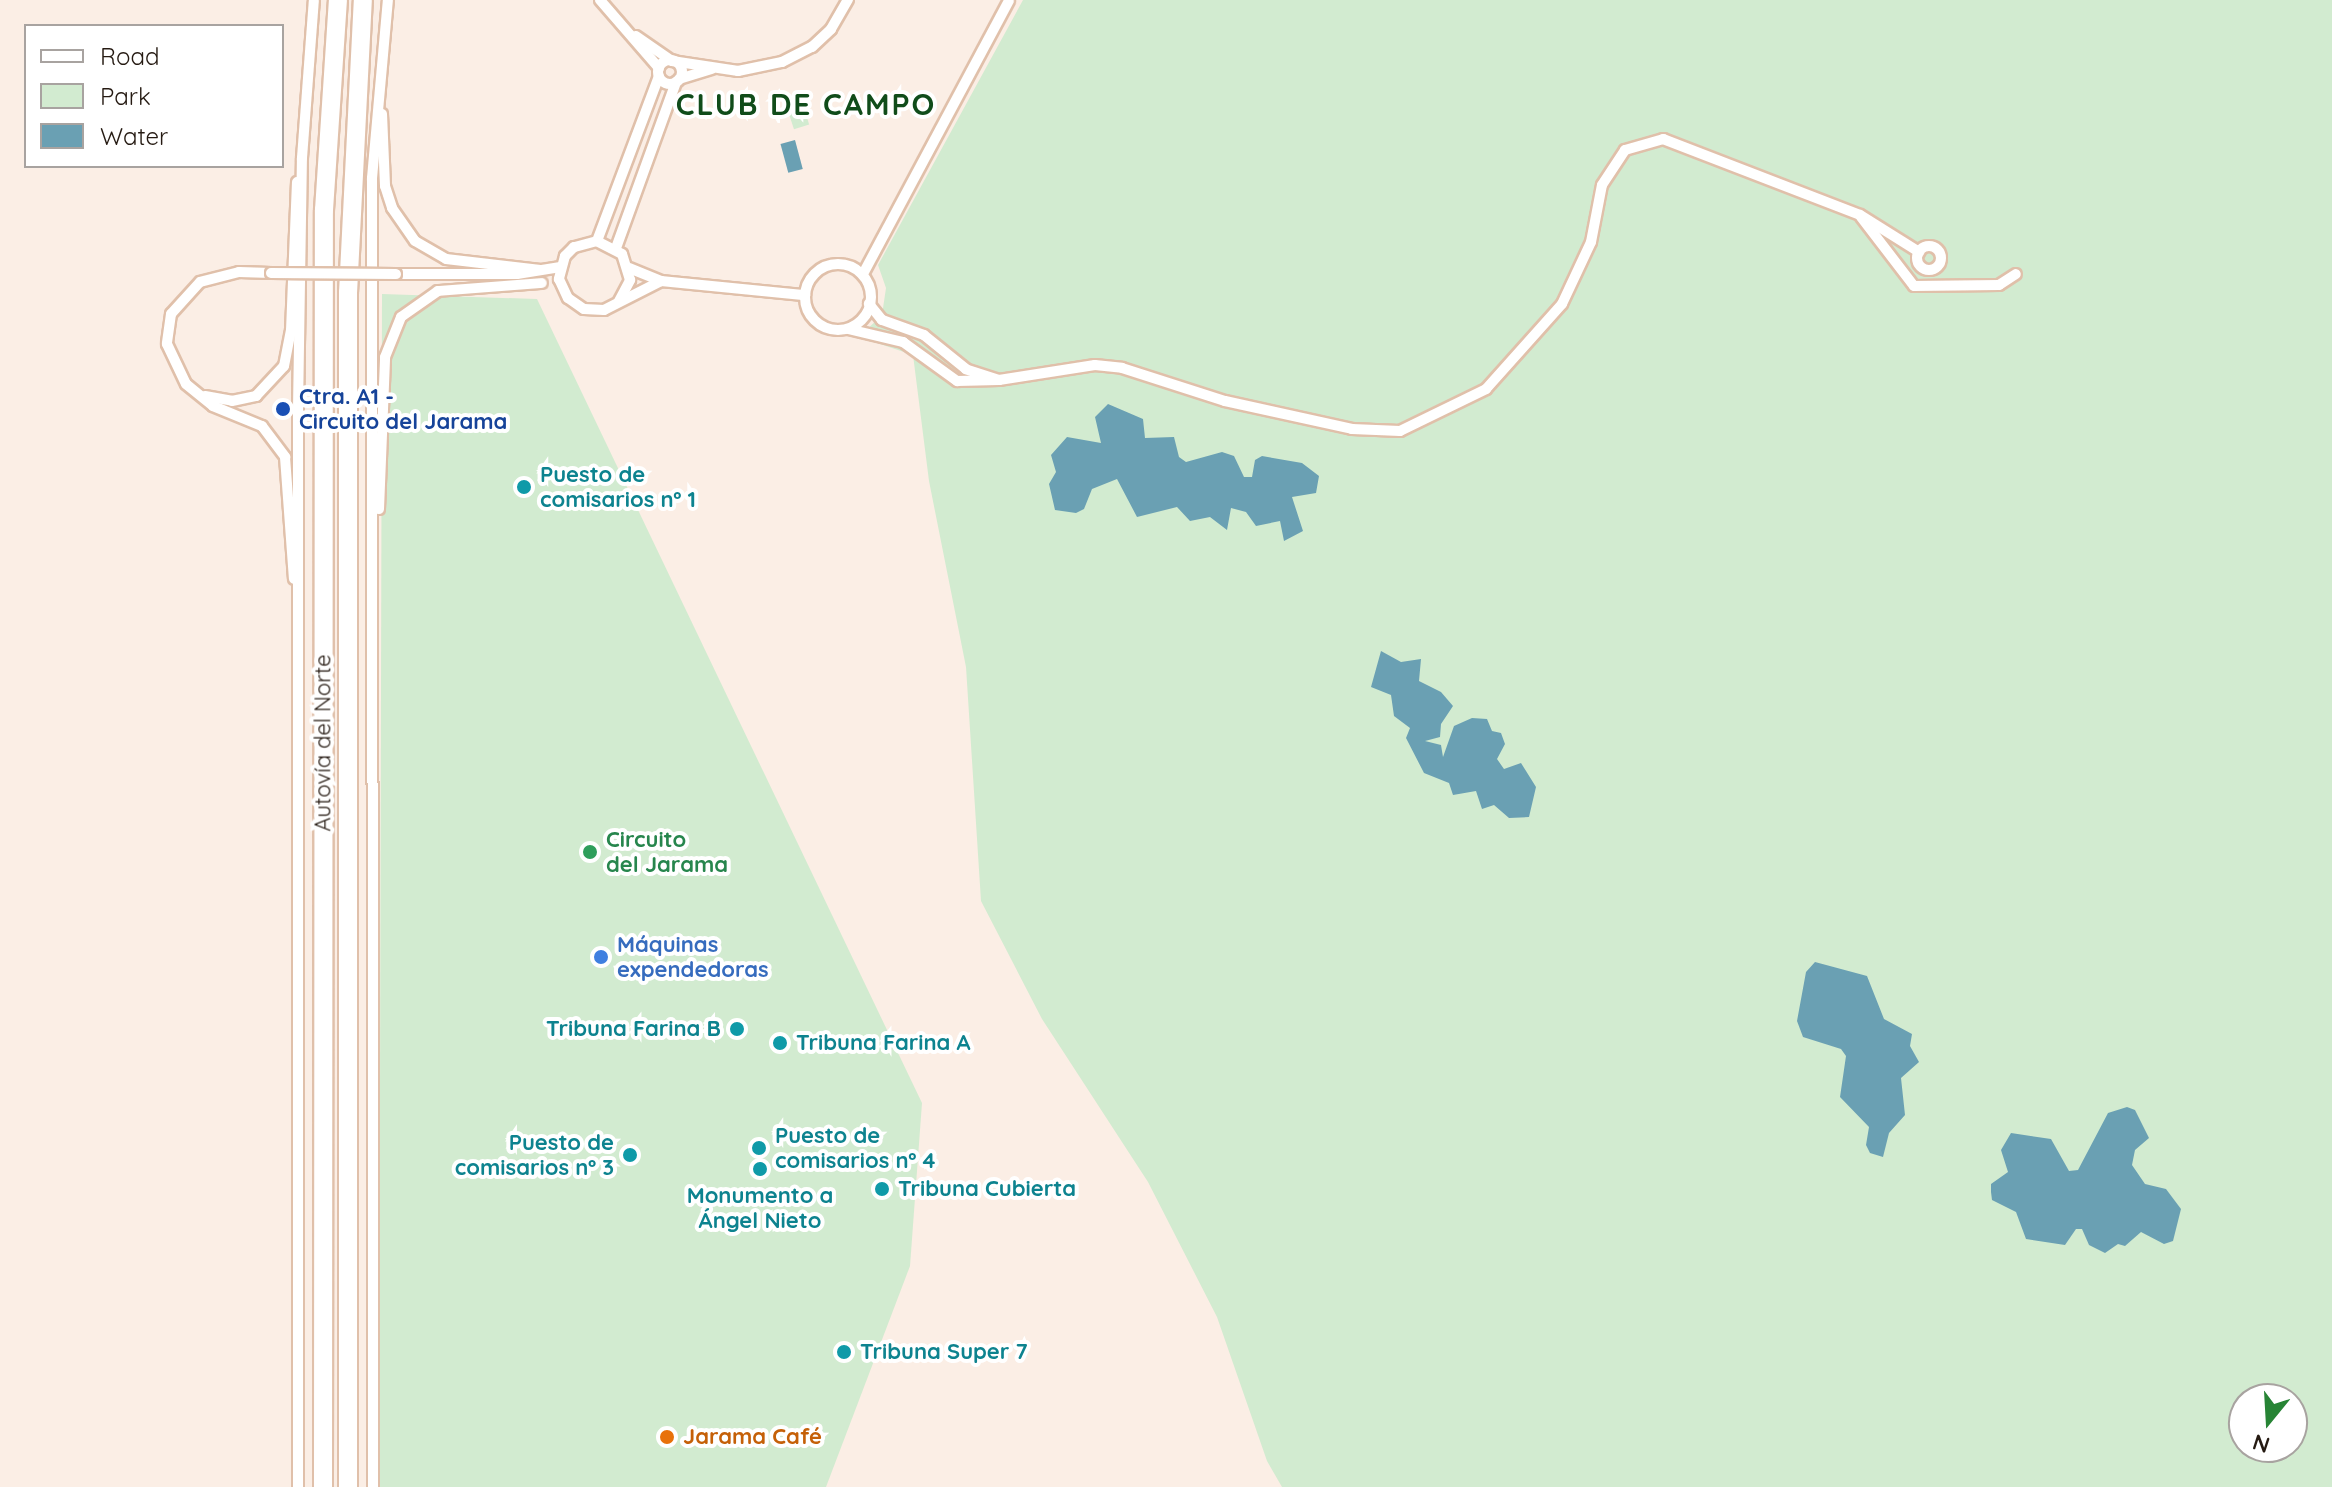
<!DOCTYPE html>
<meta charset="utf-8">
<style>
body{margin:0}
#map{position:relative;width:2332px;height:1487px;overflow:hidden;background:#fbeee5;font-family:Quicksand,sans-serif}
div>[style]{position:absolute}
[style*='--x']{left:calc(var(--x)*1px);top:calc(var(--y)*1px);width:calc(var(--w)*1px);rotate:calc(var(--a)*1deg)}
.green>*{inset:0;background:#d2ebd0;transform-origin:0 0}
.water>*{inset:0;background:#6aa0b3;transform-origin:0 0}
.roads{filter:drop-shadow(2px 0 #e0c0aa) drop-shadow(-2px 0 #e0c0aa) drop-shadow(0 2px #e0c0aa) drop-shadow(0 -2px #e0c0aa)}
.street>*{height:10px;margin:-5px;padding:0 5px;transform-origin:5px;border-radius:5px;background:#fff}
.street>.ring{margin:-5px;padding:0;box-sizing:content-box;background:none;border:10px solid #fff;border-radius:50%}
.highway>*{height:18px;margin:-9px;padding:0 9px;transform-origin:9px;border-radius:9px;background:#fff}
.bridges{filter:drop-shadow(2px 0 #e0c0aa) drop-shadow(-2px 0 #e0c0aa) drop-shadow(0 2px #e0c0aa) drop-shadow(0 -2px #e0c0aa)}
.street-bridge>*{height:10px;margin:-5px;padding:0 5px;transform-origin:5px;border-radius:5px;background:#fff}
.dots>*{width:22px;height:22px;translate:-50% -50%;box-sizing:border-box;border:4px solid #fff;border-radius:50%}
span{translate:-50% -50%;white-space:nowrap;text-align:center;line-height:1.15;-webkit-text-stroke:8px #fff;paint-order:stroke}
.transit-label{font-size:22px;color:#164399;font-weight:700}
.left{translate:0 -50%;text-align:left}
.culture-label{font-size:22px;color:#0d838f;font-weight:700}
.right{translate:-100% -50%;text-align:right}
.street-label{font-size:22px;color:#251a12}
.leisure-label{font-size:22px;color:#27864d;font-weight:700}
.shop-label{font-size:22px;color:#366cbe;font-weight:700}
.food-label{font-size:22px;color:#c56008;font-weight:700}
.district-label{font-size:30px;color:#104c1a;font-weight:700;letter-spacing:2px}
.legend{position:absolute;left:24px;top:24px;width:260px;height:144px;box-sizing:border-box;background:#fff;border:2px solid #a8a3a0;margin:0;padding:10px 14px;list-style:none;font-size:24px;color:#251a12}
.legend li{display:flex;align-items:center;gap:16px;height:40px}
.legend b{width:40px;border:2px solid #a8a3a0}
.north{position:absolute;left:2228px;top:1383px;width:80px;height:80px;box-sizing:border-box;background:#fff;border:2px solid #a8a3a0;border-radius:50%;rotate:198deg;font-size:22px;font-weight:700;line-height:32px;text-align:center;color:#251a12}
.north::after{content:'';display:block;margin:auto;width:28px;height:36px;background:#278435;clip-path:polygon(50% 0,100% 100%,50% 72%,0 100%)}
</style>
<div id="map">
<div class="green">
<div style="clip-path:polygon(evenodd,1023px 0,2332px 0,2332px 1487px,1282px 1487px,1267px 1461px,1217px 1317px,1148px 1182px,1042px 1019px,981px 901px,966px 667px,929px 481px,913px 355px,859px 337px,882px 315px,886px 288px,878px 265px,1023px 0,2244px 1399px,2292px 1399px,2292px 1447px,2244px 1447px,2244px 1399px)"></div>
<div style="left:799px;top:93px;width:33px;height:16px;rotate:72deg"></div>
<div style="clip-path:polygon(382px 294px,537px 299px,922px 1103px,910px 1266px,826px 1487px,379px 1487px)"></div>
</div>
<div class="water">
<div style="left:795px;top:140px;width:30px;height:15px;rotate:75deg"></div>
<div style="clip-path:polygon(1108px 404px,1143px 419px,1145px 438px,1174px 437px,1179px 457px,1186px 462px,1222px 452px,1234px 456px,1244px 477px,1252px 477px,1255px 460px,1262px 456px,1302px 463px,1319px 476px,1316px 493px,1292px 497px,1303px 531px,1284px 541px,1280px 521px,1256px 526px,1246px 512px,1231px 508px,1227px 530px,1210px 517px,1190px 521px,1177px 507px,1137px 517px,1117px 479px,1092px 489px,1084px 509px,1076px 513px,1055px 510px,1049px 484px,1056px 472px,1051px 455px,1067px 437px,1101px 443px,1095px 417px)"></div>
<div style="clip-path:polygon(1381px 651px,1401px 662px,1421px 659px,1419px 681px,1441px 692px,1453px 706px,1441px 724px,1440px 737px,1425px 741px,1441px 745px,1443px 757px,1454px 726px,1472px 718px,1487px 719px,1492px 731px,1501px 733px,1505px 744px,1497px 759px,1504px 769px,1521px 763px,1536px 787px,1529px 817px,1509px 818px,1494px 805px,1482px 809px,1476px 791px,1453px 795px,1449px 783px,1424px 773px,1406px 738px,1410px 728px,1394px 716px,1391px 695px,1371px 687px)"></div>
<div style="clip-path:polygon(1815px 962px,1867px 976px,1884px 1019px,1912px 1034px,1910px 1046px,1919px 1062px,1901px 1078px,1905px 1115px,1889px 1133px,1883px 1157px,1870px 1153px,1866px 1145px,1869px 1127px,1840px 1097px,1846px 1056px,1841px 1049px,1803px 1037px,1797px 1021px,1806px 972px)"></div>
<div style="clip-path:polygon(2127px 1107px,2135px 1110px,2149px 1138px,2135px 1150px,2132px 1165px,2145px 1184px,2166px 1189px,2181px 1209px,2173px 1241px,2164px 1244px,2141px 1232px,2125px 1246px,2118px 1244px,2105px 1253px,2089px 1245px,2082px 1229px,2076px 1229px,2065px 1245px,2026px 1239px,2016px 1212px,1992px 1200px,1991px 1192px,1991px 1184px,2008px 1172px,2001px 1150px,2011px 1133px,2051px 1139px,2069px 1171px,2078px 1170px,2108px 1113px)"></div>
</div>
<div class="roads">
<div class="street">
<div style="--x:600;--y:0;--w:90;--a:49.1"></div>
<div style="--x:636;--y:36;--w:44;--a:34.8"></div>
<div style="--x:672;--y:61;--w:67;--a:8.6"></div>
<div style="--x:738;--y:71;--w:45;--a:-11.6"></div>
<div style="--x:782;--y:62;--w:34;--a:-27"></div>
<div style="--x:812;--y:47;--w:26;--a:-43"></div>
<div style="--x:831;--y:29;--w:34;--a:-60"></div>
<div class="ring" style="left:658px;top:60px;width:14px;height:14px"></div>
<div style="--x:679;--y:79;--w:34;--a:-17"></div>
<div style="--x:382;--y:114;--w:72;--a:87.6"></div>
<div style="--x:385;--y:186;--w:23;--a:72"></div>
<div style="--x:392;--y:208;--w:40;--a:55.1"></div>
<div style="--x:415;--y:241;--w:36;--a:30"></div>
<div style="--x:446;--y:259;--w:95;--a:6.7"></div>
<div style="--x:1861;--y:217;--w:87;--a:52.5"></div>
<div style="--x:1914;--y:286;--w:85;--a:-0.7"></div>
<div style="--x:1999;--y:285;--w:20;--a:-33"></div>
<div style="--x:597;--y:241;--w:176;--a:-69.4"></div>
<div class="ring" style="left:1917px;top:246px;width:14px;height:14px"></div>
<div style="--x:616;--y:248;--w:177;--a:-70.1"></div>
<div class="ring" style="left:805px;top:264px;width:56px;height:56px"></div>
<div style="--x:629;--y:268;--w:35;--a:22"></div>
<div style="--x:661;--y:281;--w:145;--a:5.6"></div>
<div style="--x:271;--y:273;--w:32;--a:-178"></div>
<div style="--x:239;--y:272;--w:40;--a:165.6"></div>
<div style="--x:200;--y:282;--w:43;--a:132.2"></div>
<div style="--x:171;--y:314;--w:30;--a:98"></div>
<div style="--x:167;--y:344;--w:44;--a:64.6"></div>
<div style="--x:186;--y:384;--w:35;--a:39"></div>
<div style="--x:213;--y:406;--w:53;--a:22.2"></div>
<div style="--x:262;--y:426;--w:39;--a:53"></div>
<div style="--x:285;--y:457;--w:122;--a:85.8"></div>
<div style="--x:396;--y:274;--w:121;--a:0"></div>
<div style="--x:517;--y:274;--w:44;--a:-9.2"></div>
<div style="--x:863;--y:274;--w:310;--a:-61.9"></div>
<div style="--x:619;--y:301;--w:24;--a:-62"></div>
<div style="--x:630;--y:280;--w:27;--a:-107"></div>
<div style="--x:622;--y:254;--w:28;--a:-153"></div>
<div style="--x:597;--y:241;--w:24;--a:165"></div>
<div style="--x:574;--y:247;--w:13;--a:135"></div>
<div style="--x:565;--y:256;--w:24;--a:105"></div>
<div style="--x:559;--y:279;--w:21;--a:65"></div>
<div style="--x:568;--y:298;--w:19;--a:35"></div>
<div style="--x:584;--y:309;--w:20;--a:3"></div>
<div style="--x:604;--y:310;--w:64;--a:-27"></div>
<div style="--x:848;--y:329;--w:57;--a:13.3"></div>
<div style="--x:903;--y:342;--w:67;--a:35.8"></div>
<div style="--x:957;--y:381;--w:42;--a:-1.4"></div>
<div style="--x:999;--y:380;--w:35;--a:-162"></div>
<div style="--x:966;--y:369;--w:54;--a:-141"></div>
<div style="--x:924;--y:335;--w:45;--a:-160.3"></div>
<div style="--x:882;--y:320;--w:21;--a:-129"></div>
<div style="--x:999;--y:380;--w:97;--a:-8.9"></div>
<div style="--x:1095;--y:365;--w:27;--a:6"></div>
<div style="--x:1122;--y:368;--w:108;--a:17.8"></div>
<div style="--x:1225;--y:401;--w:130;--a:12.4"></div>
<div style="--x:1352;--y:429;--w:48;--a:2.4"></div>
<div style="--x:1400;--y:431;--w:96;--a:-26"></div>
<div style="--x:1486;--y:389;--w:114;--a:-48.2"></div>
<div style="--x:1562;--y:304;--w:68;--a:-64.9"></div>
<div style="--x:1591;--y:242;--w:58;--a:-79.1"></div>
<div style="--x:1602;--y:185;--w:42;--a:-56.7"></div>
<div style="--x:1625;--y:150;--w:40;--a:-16"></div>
<div style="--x:1663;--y:139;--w:211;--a:21.1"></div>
<div style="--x:1860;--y:215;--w:70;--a:32.1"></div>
<div style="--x:205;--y:396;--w:27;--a:10"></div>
<div style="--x:232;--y:401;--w:25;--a:-12"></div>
<div style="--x:256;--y:396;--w:41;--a:-47"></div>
<div style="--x:284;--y:366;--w:36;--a:-79"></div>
<div style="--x:291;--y:331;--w:149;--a:-87.7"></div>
<div style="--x:379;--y:509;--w:152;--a:-87.7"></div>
<div style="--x:385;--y:357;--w:43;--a:-68.2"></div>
<div style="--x:401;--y:317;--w:45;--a:-35.1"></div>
<div style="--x:438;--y:291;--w:104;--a:-4.4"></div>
<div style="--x:298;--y:1487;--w:1078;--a:-90"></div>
<div style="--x:298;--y:409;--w:251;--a:-89.1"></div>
<div style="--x:302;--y:158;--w:158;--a:-85.7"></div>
<div style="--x:373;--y:1487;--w:1309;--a:-90.04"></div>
<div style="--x:372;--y:178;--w:179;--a:-84.9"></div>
</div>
<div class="highway">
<div style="--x:323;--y:1487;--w:1277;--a:-89.96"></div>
<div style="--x:324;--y:210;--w:210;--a:-86.2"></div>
<div style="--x:348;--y:1487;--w:1194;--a:-90"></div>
<div style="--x:348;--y:293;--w:293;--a:-87.1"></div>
</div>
</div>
<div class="bridges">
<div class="street-bridge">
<div style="--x:271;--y:273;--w:125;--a:0.5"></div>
</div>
</div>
<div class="dots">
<div style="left:283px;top:409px;background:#1a4fb4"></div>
<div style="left:524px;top:487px;background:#0f9aa8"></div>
<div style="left:590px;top:852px;background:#2e9e5b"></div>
<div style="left:601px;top:957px;background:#3f7fe0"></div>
<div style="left:737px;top:1029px;background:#0f9aa8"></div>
<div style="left:780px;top:1043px;background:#0f9aa8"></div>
<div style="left:759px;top:1148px;background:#0f9aa8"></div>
<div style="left:630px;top:1155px;background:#0f9aa8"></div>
<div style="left:760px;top:1169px;background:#0f9aa8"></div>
<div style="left:882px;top:1189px;background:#0f9aa8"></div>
<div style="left:844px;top:1352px;background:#0f9aa8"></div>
<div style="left:667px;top:1437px;background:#e8710a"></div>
</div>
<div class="transit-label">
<span class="left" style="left:299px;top:409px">Ctra. A1 -<br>Circuito del Jarama</span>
</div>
<div class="culture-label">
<span class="left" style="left:540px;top:487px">Puesto de<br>comisarios nº 1</span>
<span class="right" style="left:721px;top:1029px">Tribuna Farina B</span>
<span class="left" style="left:796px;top:1043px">Tribuna Farina A</span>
<span class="left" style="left:775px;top:1148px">Puesto de<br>comisarios nº 4</span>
<span class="right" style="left:614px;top:1155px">Puesto de<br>comisarios nº 3</span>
<span class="left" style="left:898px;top:1189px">Tribuna Cubierta</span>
<span style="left:760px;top:1208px">Monumento a<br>Ángel Nieto</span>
<span class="left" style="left:860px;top:1352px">Tribuna Super 7</span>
</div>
<div class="street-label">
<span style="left:323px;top:743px;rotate:-90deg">Autovía del Norte</span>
</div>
<div class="leisure-label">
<span class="left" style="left:606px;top:852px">Circuito<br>del Jarama</span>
</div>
<div class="shop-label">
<span class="left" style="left:617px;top:957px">Máquinas<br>expendedoras</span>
</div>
<div class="food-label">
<span class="left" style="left:683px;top:1437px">Jarama Café</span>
</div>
<div class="district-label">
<span style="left:806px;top:104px">CLUB DE CAMPO</span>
</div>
<ul class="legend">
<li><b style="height:10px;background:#fff"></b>Road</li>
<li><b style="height:22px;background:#d2ebd0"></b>Park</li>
<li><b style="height:22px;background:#6aa0b3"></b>Water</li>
</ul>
<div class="north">N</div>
</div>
